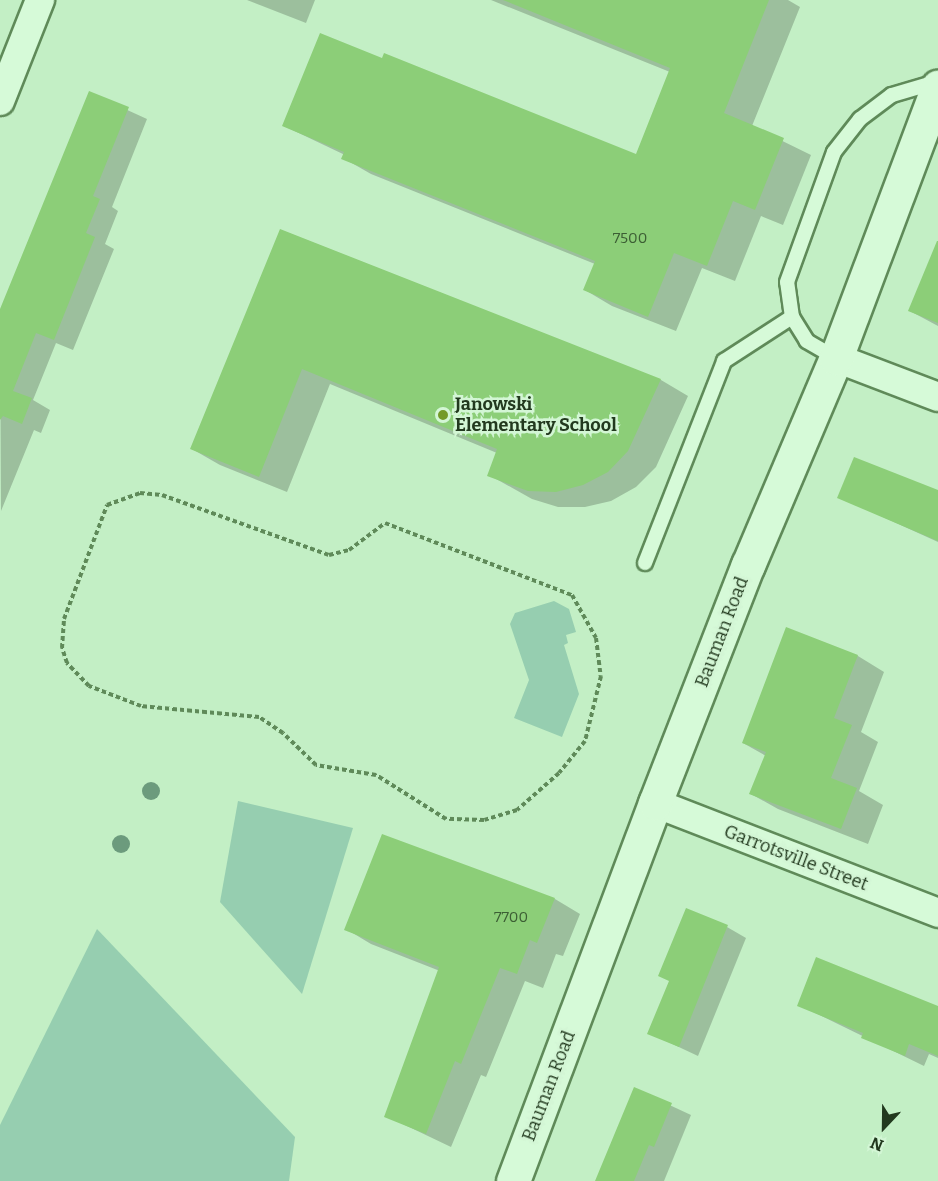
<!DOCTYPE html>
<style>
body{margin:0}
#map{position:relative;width:938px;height:1181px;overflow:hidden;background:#c3efc5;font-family:Bitter,serif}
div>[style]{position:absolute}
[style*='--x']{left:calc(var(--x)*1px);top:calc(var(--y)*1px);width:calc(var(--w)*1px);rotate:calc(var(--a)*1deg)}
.green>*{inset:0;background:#96ceb0}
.shadow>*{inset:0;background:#0003}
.building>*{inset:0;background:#8cce78}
.path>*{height:4px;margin-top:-2px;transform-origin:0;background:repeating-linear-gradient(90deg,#5f8a59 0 4.5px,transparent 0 7.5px)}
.roads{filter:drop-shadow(2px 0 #5f8a59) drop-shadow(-2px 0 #5f8a59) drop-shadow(0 2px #5f8a59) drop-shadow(0 -2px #5f8a59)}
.service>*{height:14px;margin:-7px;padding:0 7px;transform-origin:7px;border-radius:7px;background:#d6fad8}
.minor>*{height:28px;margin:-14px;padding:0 14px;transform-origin:14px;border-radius:14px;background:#d6fad8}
.tertiary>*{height:33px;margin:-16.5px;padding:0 16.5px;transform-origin:16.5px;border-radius:16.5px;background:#d6fad8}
.trees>*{width:18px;height:18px;margin:-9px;border-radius:50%;background:#6c9b7d}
.dots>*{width:16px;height:16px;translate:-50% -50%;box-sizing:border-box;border:3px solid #d3f6d5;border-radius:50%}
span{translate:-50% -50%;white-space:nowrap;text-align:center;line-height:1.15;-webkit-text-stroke:5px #d3f6d5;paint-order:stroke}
.number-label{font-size:15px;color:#3c5e34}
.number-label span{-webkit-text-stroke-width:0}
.poi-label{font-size:18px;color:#22391e;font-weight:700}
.left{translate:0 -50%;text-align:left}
.street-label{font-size:18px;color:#22391e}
.north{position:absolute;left:854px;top:1097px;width:60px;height:60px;-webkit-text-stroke:4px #d3f6d5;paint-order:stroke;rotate:202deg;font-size:16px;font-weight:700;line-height:24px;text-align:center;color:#22391e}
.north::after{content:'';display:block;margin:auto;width:21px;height:27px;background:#22391e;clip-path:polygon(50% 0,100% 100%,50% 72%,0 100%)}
</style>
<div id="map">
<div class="green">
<div style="clip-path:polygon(554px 601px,569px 609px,576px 632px,566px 635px,568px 643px,564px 645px,579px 694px,562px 737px,514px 718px,529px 680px,510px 624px,515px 613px)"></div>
<div style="clip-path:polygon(238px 801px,353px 828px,302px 994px,220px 902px)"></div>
<div style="clip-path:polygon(97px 929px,295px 1137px,289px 1181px,0 1181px,0 1125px)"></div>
</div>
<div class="shadow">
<div style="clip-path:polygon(247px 0,315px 0,306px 23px)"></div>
<div style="clip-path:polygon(491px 0,788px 0,800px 7px,752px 126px,811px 155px,783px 225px,761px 216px,735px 281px,702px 268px,676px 331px,612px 306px,585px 290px,595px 264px,371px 174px,343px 158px,345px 155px,284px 126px,636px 156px,670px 72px)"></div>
<div style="clip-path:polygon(90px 93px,147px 119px,112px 207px,118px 211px,105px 244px,114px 249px,73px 350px,56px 343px,33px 400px,50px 410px,41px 433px,34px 430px,1px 511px,0 314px)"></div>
<div style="clip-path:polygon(281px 230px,661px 380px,688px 396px,656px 467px,636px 487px,611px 501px,585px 507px,558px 507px,532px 499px,489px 475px,497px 453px,330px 384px,287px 492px,220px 465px,192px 449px)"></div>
<div style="clip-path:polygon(938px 242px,938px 326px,910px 311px)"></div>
<div style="clip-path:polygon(938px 492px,938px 542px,839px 497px)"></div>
<div style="clip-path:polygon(787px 629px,858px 656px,884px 672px,861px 732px,878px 742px,859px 791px,883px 805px,868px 844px,778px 809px,751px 794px,766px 756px,743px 743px)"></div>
<div style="clip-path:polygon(555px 899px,580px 914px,563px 956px,556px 954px,543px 988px,525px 981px,486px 1077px,481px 1075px,451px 1147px,386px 1116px,440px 971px,371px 944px,346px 929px)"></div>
<div style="clip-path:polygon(727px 927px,746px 938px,698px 1056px,649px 1033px)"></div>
<div style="clip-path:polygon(799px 1005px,938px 1008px,938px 1058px,929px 1054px,924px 1066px)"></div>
<div style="clip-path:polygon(635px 1089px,691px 1115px,664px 1181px,597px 1181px)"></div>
</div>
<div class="building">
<div style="clip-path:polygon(503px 0,769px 0,724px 113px,784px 138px,755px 210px,733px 201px,707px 266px,674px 253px,648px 317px,583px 290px,595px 261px,341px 159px,344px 152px,282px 126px,320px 33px,382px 58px,384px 53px,636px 154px,670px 68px)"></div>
<div style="clip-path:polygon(89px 91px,129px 107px,93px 196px,100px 199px,86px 233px,95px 237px,54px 340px,36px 333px,13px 391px,32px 398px,22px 424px,3px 416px,0 420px,0 309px)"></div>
<div style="clip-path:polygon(280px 229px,661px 379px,628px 451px,608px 472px,583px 485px,556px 492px,528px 491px,487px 476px,497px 449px,302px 369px,259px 477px,190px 449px)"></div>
<div style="clip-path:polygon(937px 241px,938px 241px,938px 323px,908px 311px)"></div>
<div style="clip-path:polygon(854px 457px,938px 490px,938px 541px,837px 498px)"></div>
<div style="clip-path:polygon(786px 627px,858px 655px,834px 718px,852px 725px,831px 778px,857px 788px,841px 829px,749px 794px,766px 752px,742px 743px)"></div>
<div style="clip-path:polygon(382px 834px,555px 898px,537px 943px,530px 940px,517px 974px,500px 968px,461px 1064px,455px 1061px,426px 1134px,384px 1117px,439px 967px,344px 930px)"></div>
<div style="clip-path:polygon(686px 908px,728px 925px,679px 1047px,647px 1034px,669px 981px,658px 976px)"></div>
<div style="clip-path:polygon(816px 957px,938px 1006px,938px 1056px,909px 1044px,905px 1056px,861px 1038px,863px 1033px,797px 1006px)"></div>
<div style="clip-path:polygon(634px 1087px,672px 1103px,654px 1147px,649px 1145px,634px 1181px,595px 1181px)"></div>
</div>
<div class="path">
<div style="--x:140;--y:493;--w:22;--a:5"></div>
<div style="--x:162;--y:495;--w:177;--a:19.8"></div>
<div style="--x:329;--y:555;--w:21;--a:-14"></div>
<div style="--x:349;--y:550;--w:45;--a:-36.9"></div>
<div style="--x:385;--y:523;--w:200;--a:21.1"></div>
<div style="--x:572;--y:595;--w:49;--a:60.8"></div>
<div style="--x:596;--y:638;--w:38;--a:83"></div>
<div style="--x:601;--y:676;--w:67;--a:103.8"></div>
<div style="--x:585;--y:741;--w:41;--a:129.1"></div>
<div style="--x:559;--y:773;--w:56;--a:138.6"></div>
<div style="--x:517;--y:810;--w:34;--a:163"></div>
<div style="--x:484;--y:820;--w:38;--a:-178"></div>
<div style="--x:446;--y:819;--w:83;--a:-147.8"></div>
<div style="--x:376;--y:775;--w:61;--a:-170.5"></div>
<div style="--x:316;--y:765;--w:46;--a:-135.9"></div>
<div style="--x:283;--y:733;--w:29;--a:-146"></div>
<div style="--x:259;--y:717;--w:119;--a:-174.7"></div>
<div style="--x:141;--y:706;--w:56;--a:-159"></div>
<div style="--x:89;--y:686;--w:32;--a:-134"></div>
<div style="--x:67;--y:663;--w:16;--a:-108"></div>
<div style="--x:62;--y:648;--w:29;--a:-86"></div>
<div style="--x:64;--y:619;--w:122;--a:-69.3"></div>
<div style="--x:107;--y:505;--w:35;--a:-20"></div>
</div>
<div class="roads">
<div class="service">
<div style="--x:836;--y:358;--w:34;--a:-150"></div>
<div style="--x:807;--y:341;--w:28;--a:-122"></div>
<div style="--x:792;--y:317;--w:35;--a:-98"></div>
<div style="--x:787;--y:282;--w:138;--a:-70.1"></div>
<div style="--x:834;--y:152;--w:42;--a:-51.8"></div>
<div style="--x:860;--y:119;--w:40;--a:-37"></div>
<div style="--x:892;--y:95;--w:46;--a:-16.5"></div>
<div style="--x:645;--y:563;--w:217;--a:-68.6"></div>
<div style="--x:724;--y:361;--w:81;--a:-32.9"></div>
</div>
<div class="minor">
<div style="--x:0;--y:101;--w:109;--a:-68.4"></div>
<div style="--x:836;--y:358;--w:109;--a:20.9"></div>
<div style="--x:655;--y:803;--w:304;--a:21.2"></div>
</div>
<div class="tertiary">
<div style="--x:513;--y:1181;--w:404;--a:-69.4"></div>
<div style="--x:655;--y:803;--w:256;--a:-68.7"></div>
<div style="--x:748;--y:565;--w:225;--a:-67"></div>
<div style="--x:836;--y:358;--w:290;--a:-69.4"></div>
</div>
</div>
<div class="trees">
<div style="left:151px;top:791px"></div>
<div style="left:121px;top:844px"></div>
</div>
<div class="dots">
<div style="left:443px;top:415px;background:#739a28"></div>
</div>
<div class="number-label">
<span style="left:630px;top:239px">7500</span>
<span style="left:511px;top:918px">7700</span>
</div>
<div class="poi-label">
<span class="left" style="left:455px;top:415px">Janowski<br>Elementary School</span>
</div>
<div class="street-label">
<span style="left:722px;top:632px;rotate:-69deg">Bauman Road</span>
<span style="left:796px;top:858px;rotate:21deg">Garrotsville Street</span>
<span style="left:549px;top:1086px;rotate:-69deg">Bauman Road</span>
</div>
<div class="north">N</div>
</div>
